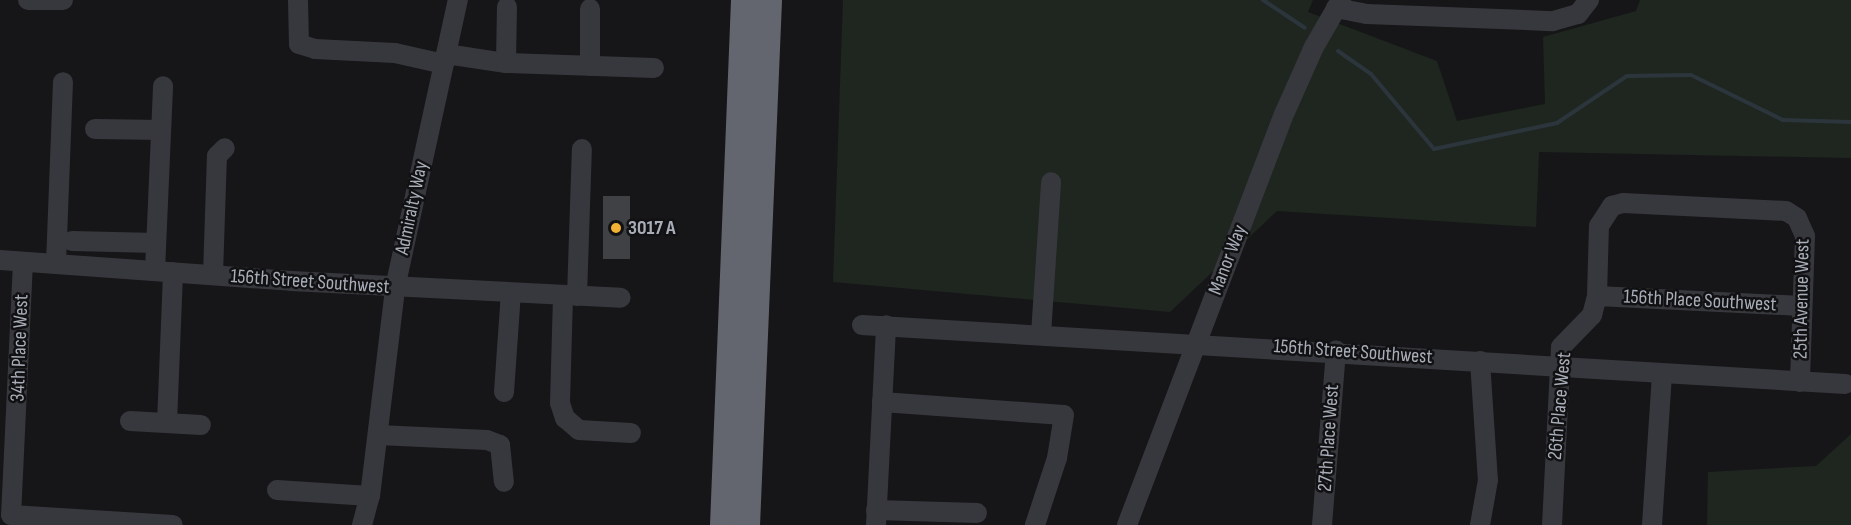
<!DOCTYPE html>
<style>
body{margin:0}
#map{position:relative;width:1851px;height:525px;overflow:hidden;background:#161618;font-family:"Sofia Sans Condensed",sans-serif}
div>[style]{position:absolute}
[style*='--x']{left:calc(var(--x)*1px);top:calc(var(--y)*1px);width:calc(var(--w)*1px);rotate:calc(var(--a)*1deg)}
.green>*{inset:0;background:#1e261f}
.stream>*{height:4px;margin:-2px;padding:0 2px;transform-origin:2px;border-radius:2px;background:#2c353c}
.building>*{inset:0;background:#404145;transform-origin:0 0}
.minor>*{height:20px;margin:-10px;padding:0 10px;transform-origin:10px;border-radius:10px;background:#37383d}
.highway>*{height:27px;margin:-13.5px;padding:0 13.5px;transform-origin:13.5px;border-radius:13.5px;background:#63666e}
.dots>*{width:16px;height:16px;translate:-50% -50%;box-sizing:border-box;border:3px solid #111113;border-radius:50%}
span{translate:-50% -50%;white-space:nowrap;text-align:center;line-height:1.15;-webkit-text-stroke:5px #111113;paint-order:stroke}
.street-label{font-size:20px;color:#a8adb8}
.poi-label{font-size:20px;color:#a8adb8;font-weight:700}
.left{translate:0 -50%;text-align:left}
</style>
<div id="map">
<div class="green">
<div style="clip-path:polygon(843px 0,1313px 0,1308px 12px,1437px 61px,1457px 121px,1545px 104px,1543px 37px,1636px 11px,1640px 0,1851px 0,1851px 158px,1539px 152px,1536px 227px,1277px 211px,1170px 312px,833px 282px)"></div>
<div style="clip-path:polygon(1851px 434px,1851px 525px,1707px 525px,1708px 472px,1816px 466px)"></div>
</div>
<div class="stream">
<div style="--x:1263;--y:0;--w:50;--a:33.7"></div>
<div style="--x:1338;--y:51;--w:40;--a:34.9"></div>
<div style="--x:1371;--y:74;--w:98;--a:50"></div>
<div style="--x:1434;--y:149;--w:126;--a:-11.9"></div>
<div style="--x:1557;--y:123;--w:84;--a:-33.9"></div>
<div style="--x:1627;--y:76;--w:64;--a:-0.9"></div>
<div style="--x:1691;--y:75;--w:102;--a:26.1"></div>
<div style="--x:1783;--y:120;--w:68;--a:1.7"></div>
</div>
<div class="building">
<div style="left:603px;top:196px;width:27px;height:63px"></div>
</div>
<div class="minor">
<div style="--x:28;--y:0;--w:35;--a:0"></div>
<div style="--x:298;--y:0;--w:44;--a:88.7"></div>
<div style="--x:299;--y:44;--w:17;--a:17"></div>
<div style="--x:315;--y:49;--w:80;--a:2.9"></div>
<div style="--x:395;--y:53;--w:50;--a:12.7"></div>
<div style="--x:1336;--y:8;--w:32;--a:11"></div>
<div style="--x:1367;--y:14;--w:186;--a:2.2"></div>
<div style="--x:1553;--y:21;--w:26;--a:-16"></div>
<div style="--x:1578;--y:14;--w:18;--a:-52"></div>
<div style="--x:446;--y:54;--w:61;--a:8.5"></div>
<div style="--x:506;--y:63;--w:148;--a:1.9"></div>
<div style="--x:506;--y:63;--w:56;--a:-89"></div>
<div style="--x:590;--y:66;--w:57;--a:-90"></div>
<div style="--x:95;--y:129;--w:66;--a:0.9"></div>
<div style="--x:72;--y:241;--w:84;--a:1.4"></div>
<div style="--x:0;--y:260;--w:292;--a:4.1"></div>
<div style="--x:291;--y:281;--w:330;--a:2.9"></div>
<div style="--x:23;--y:262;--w:253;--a:92.7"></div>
<div style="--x:11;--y:515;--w:162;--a:3.5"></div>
<div style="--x:56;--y:264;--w:182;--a:-87.8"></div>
<div style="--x:155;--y:271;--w:185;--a:-87.5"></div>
<div style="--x:213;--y:275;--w:119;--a:-88.1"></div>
<div style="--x:217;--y:156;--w:11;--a:-45"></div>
<div style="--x:563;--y:296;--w:107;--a:91.6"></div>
<div style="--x:560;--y:403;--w:16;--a:72"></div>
<div style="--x:565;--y:418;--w:18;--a:41"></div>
<div style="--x:579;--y:430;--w:52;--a:3.3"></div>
<div style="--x:577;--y:296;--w:147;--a:-88.1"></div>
<div style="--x:1597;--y:296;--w:205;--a:2.8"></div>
<div style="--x:862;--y:325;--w:985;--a:3.43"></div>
<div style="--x:1041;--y:334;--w:152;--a:-86.2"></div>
<div style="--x:1480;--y:361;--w:119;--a:86.2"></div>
<div style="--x:1488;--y:480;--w:46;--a:100.1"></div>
<div style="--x:504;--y:392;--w:99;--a:-86"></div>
<div style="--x:882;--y:402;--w:182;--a:4.1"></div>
<div style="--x:1064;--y:415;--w:44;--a:99.2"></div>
<div style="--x:1057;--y:458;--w:71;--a:108.2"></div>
<div style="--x:130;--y:421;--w:71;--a:3.2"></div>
<div style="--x:167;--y:423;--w:151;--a:-87.7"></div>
<div style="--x:378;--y:435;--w:109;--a:2.6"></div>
<div style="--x:487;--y:440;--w:14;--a:21"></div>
<div style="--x:500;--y:445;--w:37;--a:84"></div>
<div style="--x:277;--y:490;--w:93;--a:3.7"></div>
<div style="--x:876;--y:510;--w:101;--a:1.7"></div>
<div style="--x:362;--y:525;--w:30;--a:-75"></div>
<div style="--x:370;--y:496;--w:209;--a:-83.1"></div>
<div style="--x:395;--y:288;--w:295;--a:-77.7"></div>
<div style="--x:876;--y:525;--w:200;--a:-87.1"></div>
<div style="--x:1127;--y:525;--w:442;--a:-69.1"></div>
<div style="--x:1285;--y:112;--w:71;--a:-66"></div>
<div style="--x:1314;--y:47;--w:54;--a:-60.1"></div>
<div style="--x:1322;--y:525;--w:175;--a:-85.4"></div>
<div style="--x:1552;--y:525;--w:178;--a:-87.1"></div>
<div style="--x:1561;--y:347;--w:45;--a:-45.9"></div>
<div style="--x:1592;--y:315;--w:20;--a:-75"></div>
<div style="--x:1597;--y:296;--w:70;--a:-88.4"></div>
<div style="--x:1599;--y:226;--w:24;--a:-57"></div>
<div style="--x:1612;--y:206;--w:11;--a:-15"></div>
<div style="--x:1623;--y:203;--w:163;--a:2.8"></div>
<div style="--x:1786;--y:211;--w:13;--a:32"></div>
<div style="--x:1797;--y:218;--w:20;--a:66"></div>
<div style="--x:1805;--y:236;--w:146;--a:92"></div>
<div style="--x:1652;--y:525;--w:151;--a:-86.2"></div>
</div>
<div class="highway">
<div style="--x:723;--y:525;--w:525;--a:-87.71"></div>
<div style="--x:746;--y:525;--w:525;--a:-87.6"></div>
</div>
<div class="dots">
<div style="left:616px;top:228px;background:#f2b134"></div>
</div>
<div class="street-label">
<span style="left:412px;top:208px;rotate:-78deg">Admiralty Way</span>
<span style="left:1228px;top:260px;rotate:-69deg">Manor Way</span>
<span style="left:310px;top:282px;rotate:4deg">156th Street Southwest</span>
<span style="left:1802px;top:299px;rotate:-89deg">25th Avenue West</span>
<span style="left:1700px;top:301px;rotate:3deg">156th Place Southwest</span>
<span style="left:20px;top:348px;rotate:-88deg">34th Place West</span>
<span style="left:1353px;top:352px;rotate:4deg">156th Street Southwest</span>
<span style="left:1560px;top:406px;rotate:-85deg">26th Place West</span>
<span style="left:1329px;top:438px;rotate:-86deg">27th Place West</span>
</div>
<div class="poi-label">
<span class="left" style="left:628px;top:228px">3017 A</span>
</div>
</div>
